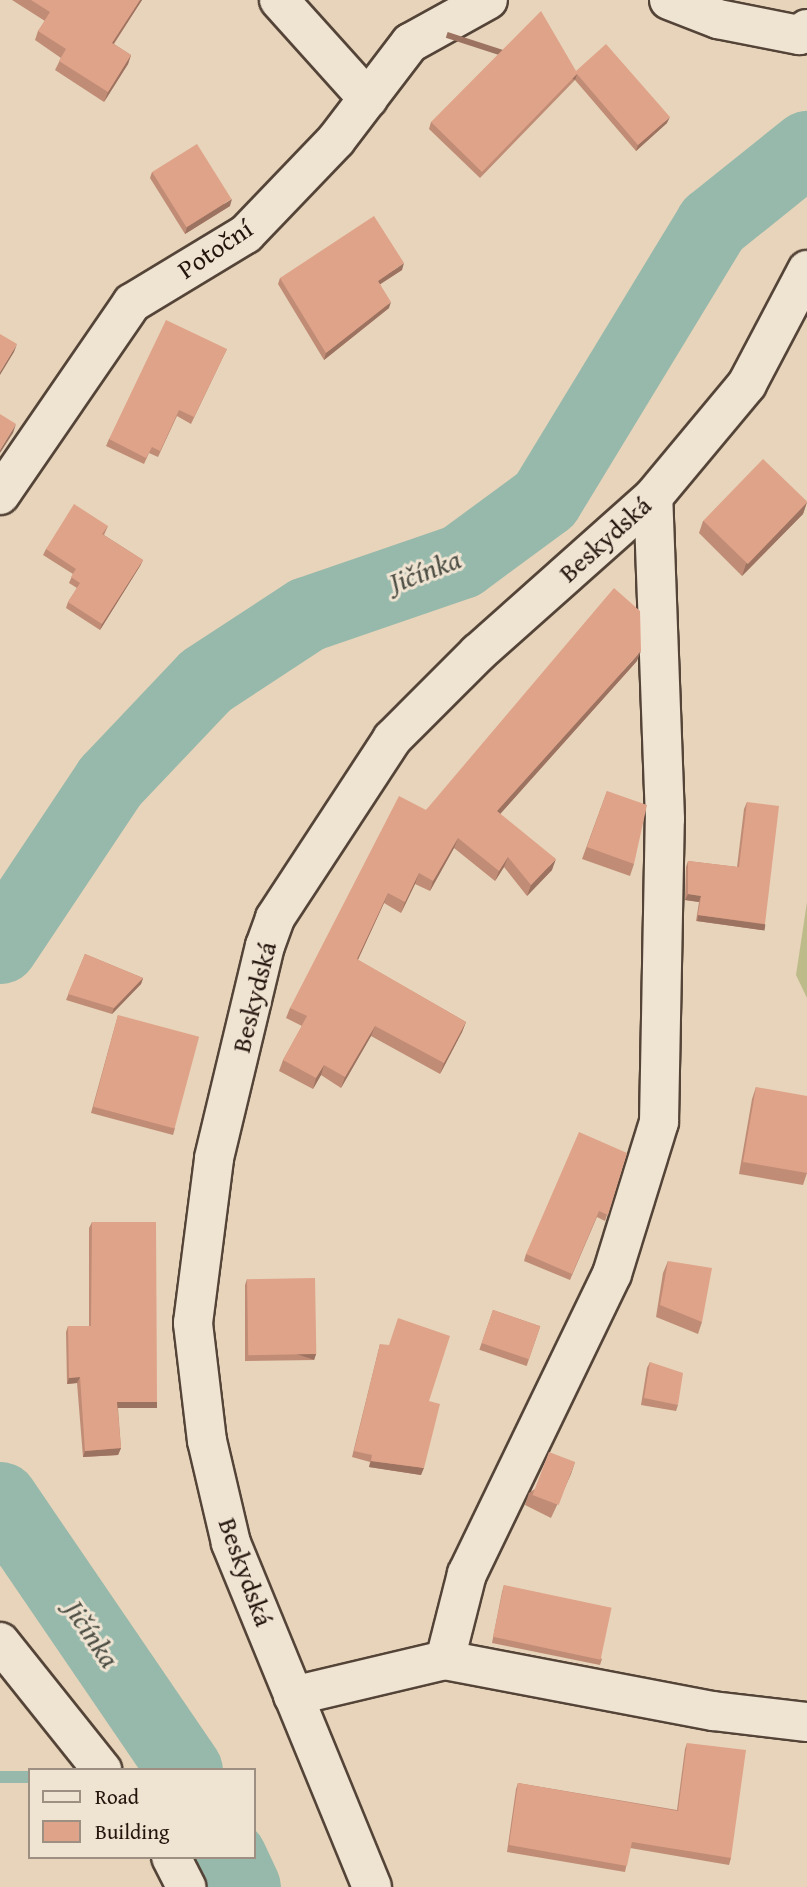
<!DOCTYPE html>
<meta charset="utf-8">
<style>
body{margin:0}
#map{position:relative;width:807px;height:1887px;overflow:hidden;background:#e7d4ba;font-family:"Gentium Book Plus",serif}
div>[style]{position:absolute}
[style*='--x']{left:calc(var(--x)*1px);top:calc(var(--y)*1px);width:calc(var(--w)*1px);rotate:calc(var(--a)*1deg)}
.green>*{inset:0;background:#bdbb8a}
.stream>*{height:12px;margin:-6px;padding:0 6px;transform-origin:6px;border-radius:6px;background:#97b9ab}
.river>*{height:75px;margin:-37.5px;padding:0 37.5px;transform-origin:37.5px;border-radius:37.5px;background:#97b9ab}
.roads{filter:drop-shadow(2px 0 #544438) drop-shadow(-2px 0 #544438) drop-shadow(0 2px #544438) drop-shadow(0 -2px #544438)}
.minor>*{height:38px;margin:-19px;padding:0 19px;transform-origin:19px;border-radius:19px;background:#efe3d2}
.wall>*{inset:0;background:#c08c76;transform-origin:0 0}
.shaded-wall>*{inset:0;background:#9c7260;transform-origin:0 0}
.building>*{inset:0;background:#dfa389;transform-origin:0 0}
span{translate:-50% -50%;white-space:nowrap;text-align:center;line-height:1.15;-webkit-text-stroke:6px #efe3d2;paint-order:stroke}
.street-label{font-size:26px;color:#23140c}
.water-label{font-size:28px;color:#4c4e44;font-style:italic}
.legend{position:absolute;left:28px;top:1768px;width:228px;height:91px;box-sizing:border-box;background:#efe3d2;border:2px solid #9d9083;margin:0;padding:9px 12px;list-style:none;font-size:21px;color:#23140c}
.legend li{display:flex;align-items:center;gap:14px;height:35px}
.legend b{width:35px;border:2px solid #9d9083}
</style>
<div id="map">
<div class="green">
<div style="clip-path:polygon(807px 902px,807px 998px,796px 975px)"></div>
</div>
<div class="stream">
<div style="--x:0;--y:1777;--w:30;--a:0"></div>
</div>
<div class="river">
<div style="--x:0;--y:946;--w:198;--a:-56.3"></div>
<div style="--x:110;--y:781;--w:139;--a:-46.5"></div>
<div style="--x:206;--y:680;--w:121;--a:-33.2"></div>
<div style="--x:307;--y:614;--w:163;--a:-19"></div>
<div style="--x:461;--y:561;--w:104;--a:-36.4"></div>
<div style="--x:545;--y:499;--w:322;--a:-58.7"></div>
<div style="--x:712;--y:224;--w:122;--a:-38.7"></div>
<div style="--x:0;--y:1499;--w:328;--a:55.7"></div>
<div style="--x:229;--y:1857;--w:33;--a:65"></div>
</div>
<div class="roads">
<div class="minor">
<div style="--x:279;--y:0;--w:133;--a:48"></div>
<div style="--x:669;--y:0;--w:53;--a:21.2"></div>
<div style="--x:718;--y:19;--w:83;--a:11.2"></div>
<div style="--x:799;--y:35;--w:10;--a:-37"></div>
<div style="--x:0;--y:495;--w:233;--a:-55.5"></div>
<div style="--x:132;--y:303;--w:133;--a:-31.2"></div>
<div style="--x:246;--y:234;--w:130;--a:-46.2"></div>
<div style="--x:336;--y:140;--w:122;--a:-52.7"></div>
<div style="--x:410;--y:43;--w:89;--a:-28.9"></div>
<div style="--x:0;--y:1642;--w:164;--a:51.4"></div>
<div style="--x:445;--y:1660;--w:89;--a:-75.7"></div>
<div style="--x:467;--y:1574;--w:333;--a:-64.2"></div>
<div style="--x:612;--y:1274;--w:159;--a:-72.8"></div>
<div style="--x:659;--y:1122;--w:303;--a:-88.9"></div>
<div style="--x:665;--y:819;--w:322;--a:-92.1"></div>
<div style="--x:293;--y:1696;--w:156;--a:-13.3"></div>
<div style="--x:445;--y:1660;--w:273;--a:10.8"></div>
<div style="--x:713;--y:1711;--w:95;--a:6.7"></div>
<div style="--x:171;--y:1857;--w:34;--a:63"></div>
<div style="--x:372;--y:1887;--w:372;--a:-112.3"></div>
<div style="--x:231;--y:1543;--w:105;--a:-103.2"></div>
<div style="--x:207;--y:1441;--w:119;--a:-96.8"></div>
<div style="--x:193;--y:1323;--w:166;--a:-82.7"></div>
<div style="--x:214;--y:1158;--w:218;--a:-76.5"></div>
<div style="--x:265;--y:946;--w:30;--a:-70"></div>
<div style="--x:275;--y:918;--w:214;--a:-56.8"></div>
<div style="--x:392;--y:739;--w:122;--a:-45"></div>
<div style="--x:478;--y:653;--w:234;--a:-41.7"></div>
<div style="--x:653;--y:497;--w:147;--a:-50.2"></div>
<div style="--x:747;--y:384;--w:129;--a:-62.2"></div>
</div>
</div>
<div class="wall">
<div style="clip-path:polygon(12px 0,142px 0,114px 44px,131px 55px,128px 64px,104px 102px,55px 70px,61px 58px,35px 40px,38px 31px,45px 21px)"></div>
<div style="clip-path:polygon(576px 71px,667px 123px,636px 151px,575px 80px,480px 178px,429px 129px,431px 122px)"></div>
<div style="clip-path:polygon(152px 172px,230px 206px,185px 234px,150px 178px)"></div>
<div style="clip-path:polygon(402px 270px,380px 284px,389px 308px,324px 360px,278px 284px,280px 278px)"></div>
<div style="clip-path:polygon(227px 349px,191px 424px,177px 416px,158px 457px,149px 453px,144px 464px,106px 446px,109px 439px)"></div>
<div style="clip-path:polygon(807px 502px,803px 514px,742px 576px,699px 533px,703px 521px)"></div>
<div style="clip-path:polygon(108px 526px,104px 535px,143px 560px,140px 566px,100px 630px,66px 608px,68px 602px,77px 588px,69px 583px,73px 574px,43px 555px,46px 549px)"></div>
<div style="clip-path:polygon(637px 661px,500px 814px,552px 870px,527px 896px,504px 867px,495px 881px,454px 848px,430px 891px,415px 884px,401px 913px,384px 903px,358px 960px,466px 1022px,462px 1032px,440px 1074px,371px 1036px,341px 1088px,321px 1075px,313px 1089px,279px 1071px,283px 1060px,302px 1026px,286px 1018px,290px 1008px,426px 810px)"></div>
<div style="clip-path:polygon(607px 791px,634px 864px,630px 876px,582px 859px)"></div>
<div style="clip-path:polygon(747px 802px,765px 924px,762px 930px,696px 921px,699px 902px,685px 900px,686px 867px,688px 861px,737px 867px,744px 809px)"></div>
<div style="clip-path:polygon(85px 954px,143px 978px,141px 984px,112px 1014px,66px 1000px)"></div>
<div style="clip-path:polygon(118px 1015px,175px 1128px,173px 1135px,91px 1113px)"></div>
<div style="clip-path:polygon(756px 1087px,807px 1173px,803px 1185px,739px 1174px,752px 1099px)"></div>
<div style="clip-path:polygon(627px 1153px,605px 1221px,597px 1217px,570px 1280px,524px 1261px,526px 1254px)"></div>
<div style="clip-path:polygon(92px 1222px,157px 1402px,154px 1408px,118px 1408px,121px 1448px,118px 1455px,83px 1457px,77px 1383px,67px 1384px,66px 1332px,68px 1326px,89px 1326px,89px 1228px)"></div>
<div style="clip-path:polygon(668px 1261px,702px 1322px,698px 1334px,656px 1317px,663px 1273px)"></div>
<div style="clip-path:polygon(247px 1279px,316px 1354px,314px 1360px,245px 1361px,245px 1285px)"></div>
<div style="left:493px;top:1310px;width:50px;height:42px;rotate:19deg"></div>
<div style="clip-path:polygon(380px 1344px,429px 1401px,421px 1475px,369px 1467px,370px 1462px,352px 1457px)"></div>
<div style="clip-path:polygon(650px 1362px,678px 1405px,676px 1411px,641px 1405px,647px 1368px)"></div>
<div style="clip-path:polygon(575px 1462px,551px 1518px,525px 1505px,529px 1493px)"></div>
<div style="clip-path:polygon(504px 1585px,602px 1659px,600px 1665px,492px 1643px,502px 1592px)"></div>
<div style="clip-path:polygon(687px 1743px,731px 1858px,729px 1865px,630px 1848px,625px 1872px,507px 1852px,516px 1789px,518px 1783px,677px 1810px,685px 1749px)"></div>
</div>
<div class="shaded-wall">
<div style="clip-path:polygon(140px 0,142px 0,108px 52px,112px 43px)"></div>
<div style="clip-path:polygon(131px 55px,128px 64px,104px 102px,108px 92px)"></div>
<div style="left:577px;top:74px;width:6px;height:136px;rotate:108deg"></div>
<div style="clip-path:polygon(670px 117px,667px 123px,636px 151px,638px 145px)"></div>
<div style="clip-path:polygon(232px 199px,230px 206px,185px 234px,187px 227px)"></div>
<div style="clip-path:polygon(404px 263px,402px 270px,376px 287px,378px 281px)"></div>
<div style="clip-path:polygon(391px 302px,389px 308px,324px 360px,326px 353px)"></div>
<div style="clip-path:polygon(17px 344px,14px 352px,0 375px,0 372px)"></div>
<div style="clip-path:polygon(16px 424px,13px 433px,0 453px,0 450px)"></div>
<div style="clip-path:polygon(807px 502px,803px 514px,742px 576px,746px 564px)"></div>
<div style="clip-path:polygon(143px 560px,140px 566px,100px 630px,102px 624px)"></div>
<div style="clip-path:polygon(641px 651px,637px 661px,493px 822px,497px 811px)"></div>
<div style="clip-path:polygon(458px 838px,454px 848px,430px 891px,433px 881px)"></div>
<div style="clip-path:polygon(508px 857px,504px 867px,495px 881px,499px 871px)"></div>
<div style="clip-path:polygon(556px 859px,552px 870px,527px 896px,531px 885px)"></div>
<div style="clip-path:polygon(419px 873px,415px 884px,401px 913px,405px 902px)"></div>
<div style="clip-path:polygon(388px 893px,384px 903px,353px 970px,357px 959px)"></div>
<div style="clip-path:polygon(688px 894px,701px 896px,699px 902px,685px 900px)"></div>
<div style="left:698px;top:915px;width:68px;height:6px;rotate:8deg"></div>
<div style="clip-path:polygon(143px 978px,141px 984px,112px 1014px,114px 1008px)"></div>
<div style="clip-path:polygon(466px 1022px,462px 1032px,440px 1074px,444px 1063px)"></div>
<div style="clip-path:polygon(375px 1026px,371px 1036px,341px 1088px,345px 1077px)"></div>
<div style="clip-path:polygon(324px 1065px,321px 1075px,313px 1089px,316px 1078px)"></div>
<div style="left:316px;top:1354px;width:6px;height:69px;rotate:108deg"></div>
<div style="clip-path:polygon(80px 1377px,77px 1383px,67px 1384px,69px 1378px)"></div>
<div style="left:117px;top:1402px;width:40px;height:6px"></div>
<div style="clip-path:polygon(121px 1448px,118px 1455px,83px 1457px,85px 1451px)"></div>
<div style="clip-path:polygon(371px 1461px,424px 1468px,421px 1475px,369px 1467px)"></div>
<div style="clip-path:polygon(575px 1462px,571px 1474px,551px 1518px,556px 1506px)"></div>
</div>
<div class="building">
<div style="clip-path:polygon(31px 0,140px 0,112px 43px,131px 55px,108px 92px,59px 61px,66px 49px,38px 31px,50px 12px)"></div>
<div style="clip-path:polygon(541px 11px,576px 71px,606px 44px,670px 117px,638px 145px,577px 74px,482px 172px,431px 122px)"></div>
<div style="left:197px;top:144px;width:65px;height:53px;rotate:58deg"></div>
<div style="clip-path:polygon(374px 216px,404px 263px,378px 281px,391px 302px,326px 353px,280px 278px)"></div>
<div style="clip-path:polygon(166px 320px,227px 349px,194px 417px,179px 410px,160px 451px,152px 447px,146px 458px,109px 439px)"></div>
<div style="clip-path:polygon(0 334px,17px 344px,0 372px)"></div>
<div style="clip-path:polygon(0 414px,16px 424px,0 450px)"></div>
<div style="left:763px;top:459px;width:62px;height:86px;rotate:44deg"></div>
<div style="clip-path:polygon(74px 504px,108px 526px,102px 534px,143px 560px,102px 624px,68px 602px,80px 583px,71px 577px,76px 569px,46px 549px)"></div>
<div style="clip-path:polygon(614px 588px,640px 611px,641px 651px,497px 811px,556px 859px,531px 885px,508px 857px,499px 871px,458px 838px,433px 881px,419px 873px,405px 902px,388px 893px,357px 959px,466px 1022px,444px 1063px,375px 1026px,345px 1077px,324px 1065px,316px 1078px,283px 1060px,307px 1016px,290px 1008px,399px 796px,426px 810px)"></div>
<div style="clip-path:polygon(607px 791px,647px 805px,634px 864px,587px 847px)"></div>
<div style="clip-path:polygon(747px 802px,779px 806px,765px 924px,698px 915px,701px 896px,688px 894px,688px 861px,739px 867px)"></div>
<div style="clip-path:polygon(85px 954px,143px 978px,114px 1008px,68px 994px)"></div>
<div style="left:118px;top:1015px;width:84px;height:95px;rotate:15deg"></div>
<div style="clip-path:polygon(756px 1087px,807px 1096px,807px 1173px,743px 1162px)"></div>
<div style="clip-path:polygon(579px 1132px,627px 1153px,608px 1215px,599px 1211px,572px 1274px,526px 1254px)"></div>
<div style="clip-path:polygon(92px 1222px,156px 1222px,157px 1402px,117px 1402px,121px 1448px,85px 1451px,80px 1377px,69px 1378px,68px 1326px,91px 1326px)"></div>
<div style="clip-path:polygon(668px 1261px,712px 1268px,702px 1322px,660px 1305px)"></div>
<div style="left:315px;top:1278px;width:76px;height:68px;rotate:89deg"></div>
<div style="left:493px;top:1310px;width:50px;height:35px;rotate:19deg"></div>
<div style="clip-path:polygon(398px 1318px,450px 1336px,429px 1401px,440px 1404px,424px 1468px,371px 1461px,372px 1455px,354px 1451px,380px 1344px,389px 1345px)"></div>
<div style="clip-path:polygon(650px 1362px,683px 1373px,678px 1405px,644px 1398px)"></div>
<div style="left:549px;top:1452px;width:28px;height:46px;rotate:21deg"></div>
<div style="left:504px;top:1585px;width:110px;height:53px;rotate:12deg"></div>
<div style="clip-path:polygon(687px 1743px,746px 1750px,731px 1858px,632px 1842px,627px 1866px,509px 1845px,518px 1783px,678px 1811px)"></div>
</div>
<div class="street-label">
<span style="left:215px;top:249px;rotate:-34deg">Potoční</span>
<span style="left:605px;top:539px;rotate:-42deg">Beskydská</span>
<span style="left:254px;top:997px;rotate:-76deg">Beskydská</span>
<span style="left:246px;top:1572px;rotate:70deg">Beskydská</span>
</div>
<div class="water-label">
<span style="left:425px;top:571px;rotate:-21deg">Jičínka</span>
<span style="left:92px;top:1634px;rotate:56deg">Jičínka</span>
</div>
<ul class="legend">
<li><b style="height:9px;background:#efe3d2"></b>Road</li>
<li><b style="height:19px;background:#dfa389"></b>Building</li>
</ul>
</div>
